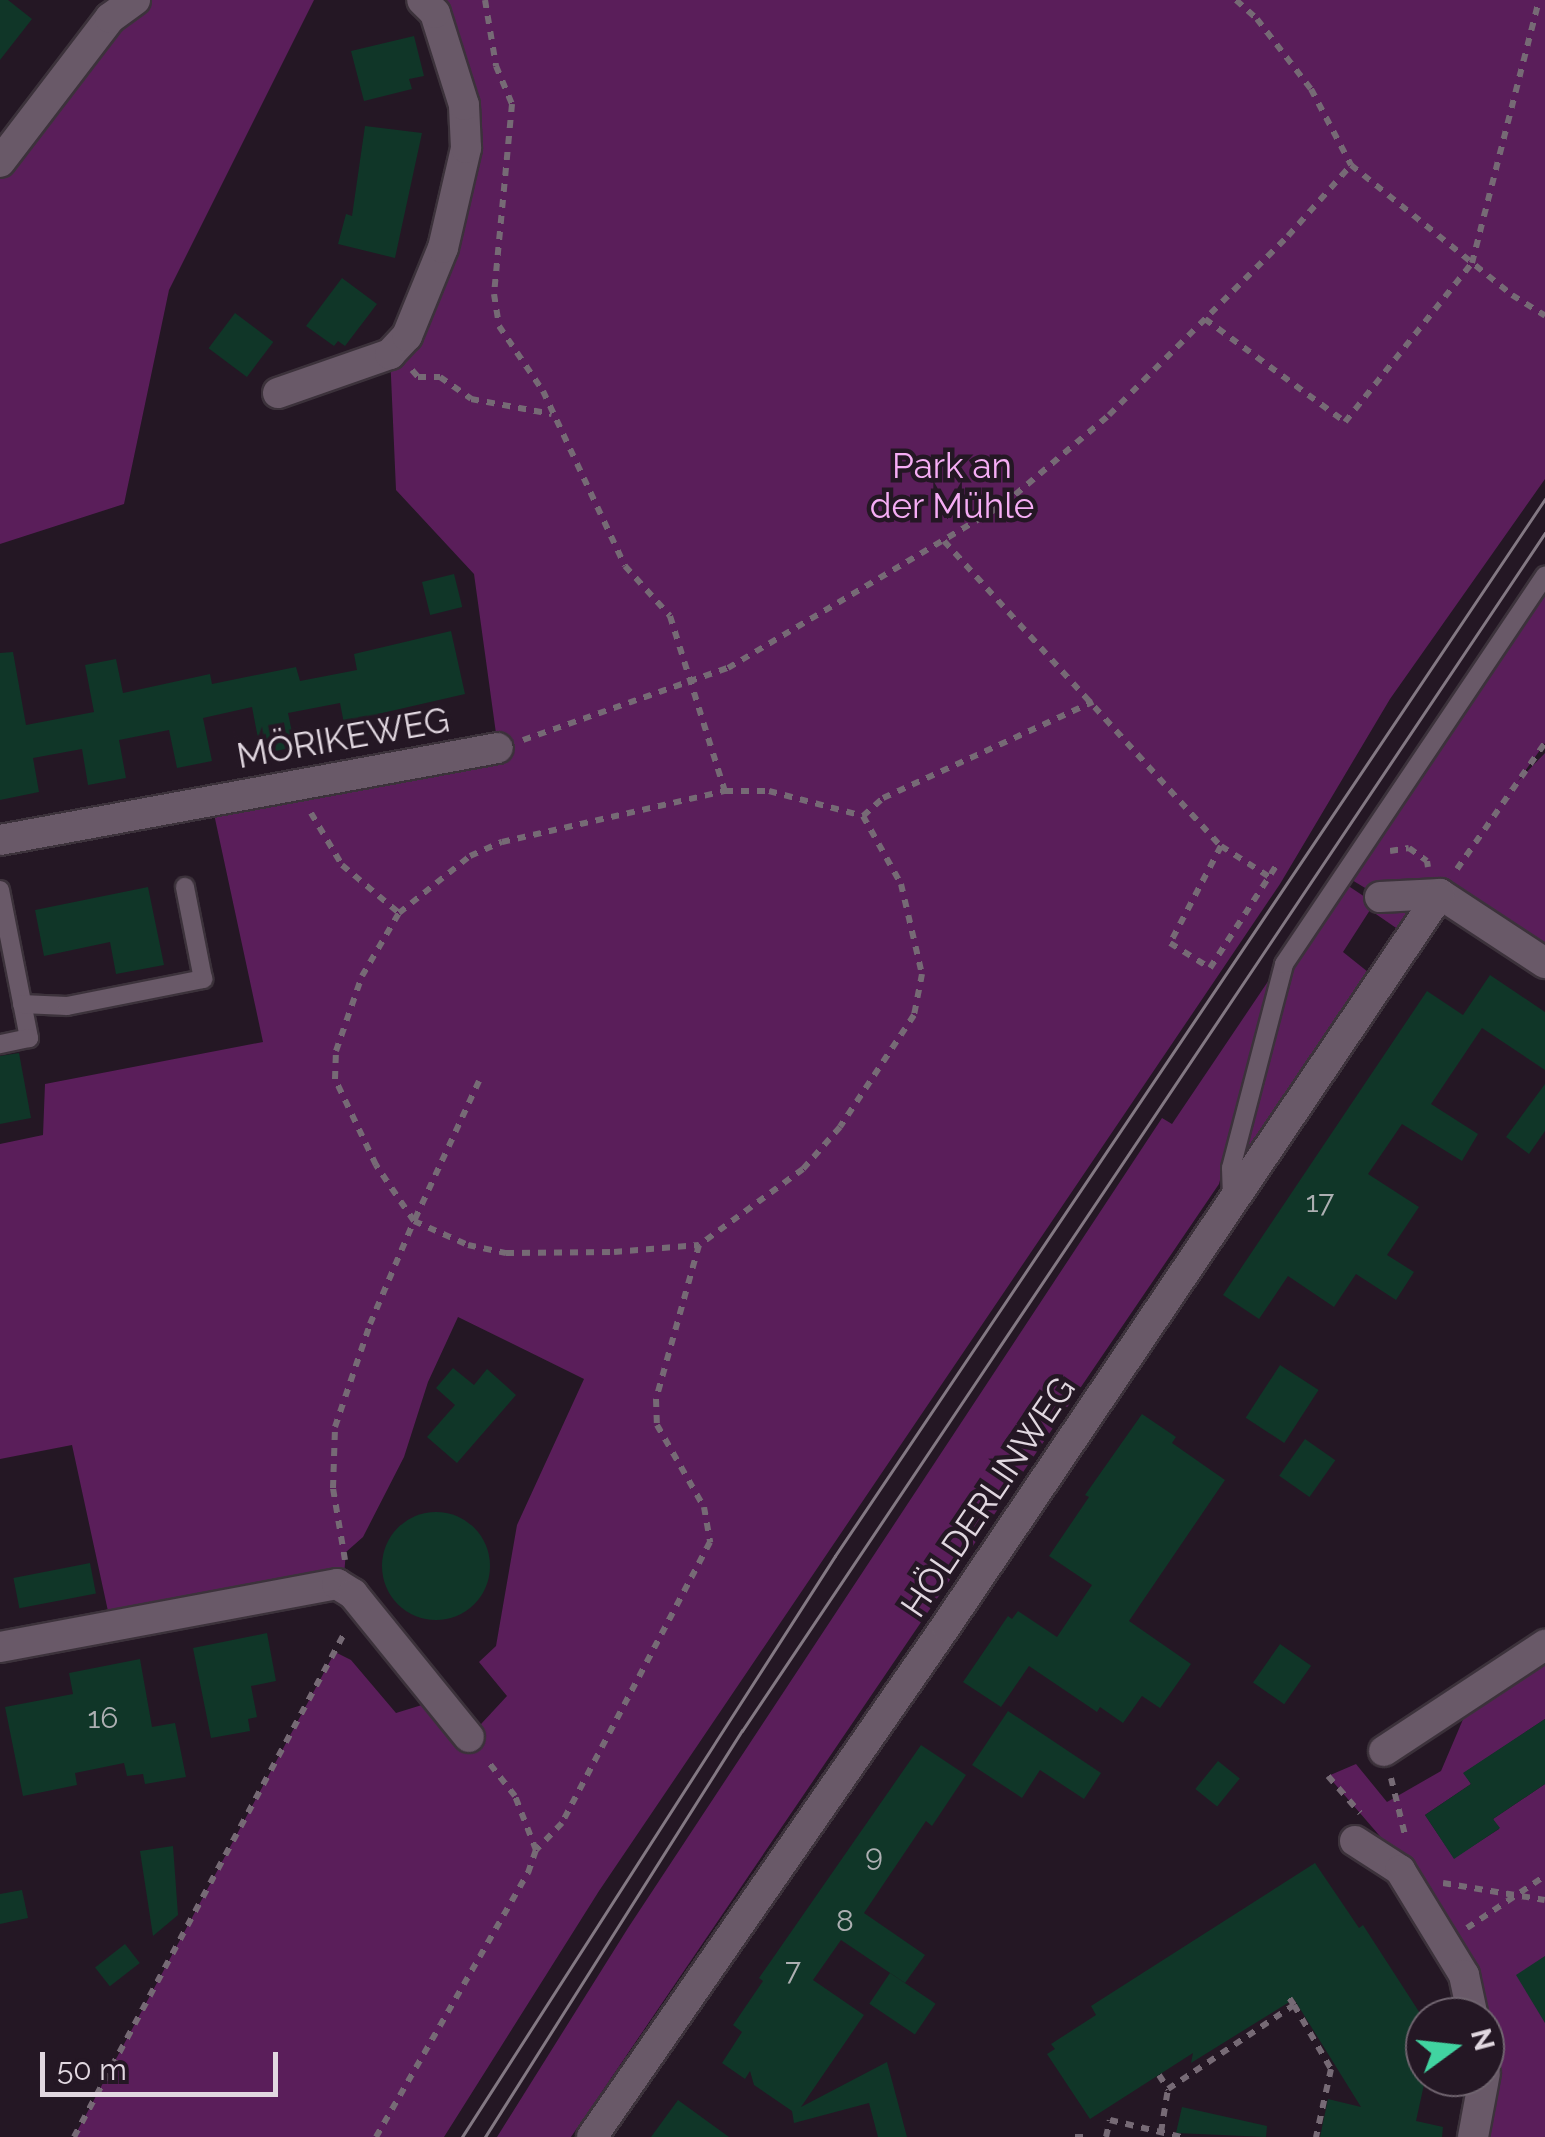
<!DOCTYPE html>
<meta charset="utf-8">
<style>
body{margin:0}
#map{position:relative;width:1545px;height:2137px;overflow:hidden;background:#241724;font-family:Raleway,sans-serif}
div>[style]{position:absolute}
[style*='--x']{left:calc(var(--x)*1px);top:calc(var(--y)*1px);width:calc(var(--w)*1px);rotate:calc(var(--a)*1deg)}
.green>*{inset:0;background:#5a1e5a}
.building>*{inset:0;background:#103628;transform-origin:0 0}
.round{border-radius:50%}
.path>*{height:6px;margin-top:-3px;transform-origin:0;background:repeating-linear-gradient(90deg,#766a75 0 8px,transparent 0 16px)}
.roads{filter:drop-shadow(2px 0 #3c323b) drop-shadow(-2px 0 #3c323b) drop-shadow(0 2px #3c323b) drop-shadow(0 -2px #3c323b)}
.lane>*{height:18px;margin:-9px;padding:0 9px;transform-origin:9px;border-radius:9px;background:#695968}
.street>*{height:30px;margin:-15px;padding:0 15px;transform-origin:15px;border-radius:15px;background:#695968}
.tram>*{height:2.5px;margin:-1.25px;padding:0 1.25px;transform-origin:1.25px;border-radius:1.25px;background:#837883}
span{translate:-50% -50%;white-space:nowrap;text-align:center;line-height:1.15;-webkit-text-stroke:9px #241724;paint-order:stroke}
.number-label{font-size:30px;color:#adafb2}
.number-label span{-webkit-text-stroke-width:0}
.park-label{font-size:35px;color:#f6adf5}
.street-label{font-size:35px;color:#e1d7e0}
.north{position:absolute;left:1405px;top:1997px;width:100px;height:100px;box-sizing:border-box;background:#241724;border:2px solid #70646f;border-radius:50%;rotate:75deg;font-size:28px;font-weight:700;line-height:40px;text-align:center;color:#e1d7e0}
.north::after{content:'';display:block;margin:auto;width:35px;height:45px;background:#41d4a1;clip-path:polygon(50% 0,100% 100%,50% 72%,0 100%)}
.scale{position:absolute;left:40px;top:2052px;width:238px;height:45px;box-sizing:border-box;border:5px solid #e1d7e0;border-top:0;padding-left:12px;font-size:30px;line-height:35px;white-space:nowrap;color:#e1d7e0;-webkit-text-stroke:8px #241724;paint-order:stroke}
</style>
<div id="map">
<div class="green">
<div style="clip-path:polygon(135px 0,314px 0,169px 290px,124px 504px,0 544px,0 162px)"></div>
<div style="clip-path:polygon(422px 0,1545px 0,1545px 479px,1390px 699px,1280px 884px,599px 1891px,444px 2137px,74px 2137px,335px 1652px,351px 1660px,396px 1713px,438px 1700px,469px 1737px,507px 1696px,479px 1662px,496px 1646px,517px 1525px,584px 1379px,458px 1317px,428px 1382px,404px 1457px,363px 1537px,346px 1552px,343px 1587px,111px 1625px,72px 1445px,0 1459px,0 1144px,43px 1135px,45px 1084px,263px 1042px,211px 800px,498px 748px,474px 574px,396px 490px,390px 354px,466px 148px)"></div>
<div style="clip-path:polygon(1545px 596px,1545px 743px,1518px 781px,1545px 753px,1545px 963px,1440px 895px,1380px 897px,1342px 874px)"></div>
<div style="clip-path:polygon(1344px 883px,1377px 905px,1423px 905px,1402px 932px,1370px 910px,1343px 952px,1373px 976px,1245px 1168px,1238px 1165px,1288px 965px)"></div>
<div style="clip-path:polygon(1273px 974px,1219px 1184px,571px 2137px,497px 2137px,628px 1928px,1162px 1118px,1172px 1124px)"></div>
<div style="clip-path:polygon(1545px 1661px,1545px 1719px,1464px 1773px,1471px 1784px,1425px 1815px,1454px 1858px,1499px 1829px,1493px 1819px,1545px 1784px,1545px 2137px,1478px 2137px,1497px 2039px,1491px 2024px,1485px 2023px,1416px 1878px,1328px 1776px,1356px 1764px,1387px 1802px,1441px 1771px,1467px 1710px)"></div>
</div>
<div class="building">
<div style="clip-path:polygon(0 0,8px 0,32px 19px,0 60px)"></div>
<div style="clip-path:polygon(414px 36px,424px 76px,409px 79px,412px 89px,364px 101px,351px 51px)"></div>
<div style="clip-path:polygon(365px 126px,422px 133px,395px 258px,338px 244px,346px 214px,352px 216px)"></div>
<div style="clip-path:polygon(342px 278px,377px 304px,345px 346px,338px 341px,334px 346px,306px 326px)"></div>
<div style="left:235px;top:313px;width:48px;height:44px;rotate:37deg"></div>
<div style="left:454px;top:574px;width:34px;height:33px;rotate:76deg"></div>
<div style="clip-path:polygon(451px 631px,465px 694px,378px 714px,381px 732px,347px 739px,340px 703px,288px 713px,295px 747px,261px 754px,252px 707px,203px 718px,212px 761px,177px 768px,169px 730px,119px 740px,126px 778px,88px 785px,82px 749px,33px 758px,39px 792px,0 800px,0 653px,13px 652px,26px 725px,94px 712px,85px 665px,116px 659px,123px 693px,210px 674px,212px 684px,296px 667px,300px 681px,357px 670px,354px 654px)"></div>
<div style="clip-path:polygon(148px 887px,164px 965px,116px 974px,110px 942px,44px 956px,35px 910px)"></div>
<div style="clip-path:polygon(1490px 975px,1545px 1012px,1545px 1070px,1482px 1028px,1431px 1104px,1478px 1134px,1462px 1161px,1402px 1124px,1368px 1174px,1419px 1207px,1387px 1255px,1414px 1272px,1396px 1300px,1356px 1274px,1334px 1307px,1288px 1276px,1259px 1319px,1223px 1295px,1427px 991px,1463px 1015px)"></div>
<div style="clip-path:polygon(19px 1053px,31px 1118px,0 1124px,0 1056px)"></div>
<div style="clip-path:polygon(1545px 1084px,1545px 1131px,1529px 1154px,1506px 1137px)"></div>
<div style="left:1280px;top:1365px;width:46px;height:63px;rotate:33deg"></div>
<div style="clip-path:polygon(453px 1368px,474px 1385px,487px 1369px,516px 1395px,457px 1463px,427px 1437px,455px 1405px,436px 1388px)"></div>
<div style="clip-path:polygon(1142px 1414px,1176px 1437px,1172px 1443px,1225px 1480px,1129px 1621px,1191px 1664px,1160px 1708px,1142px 1696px,1123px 1723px,1100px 1707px,1097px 1712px,1029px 1666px,1001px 1707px,963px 1682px,1008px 1616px,1012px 1619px,1018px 1611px,1057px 1637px,1092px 1585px,1049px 1556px,1089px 1497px,1085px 1495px)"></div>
<div style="left:1305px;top:1439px;width:37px;height:45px;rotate:35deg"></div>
<div class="round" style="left:382px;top:1512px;width:108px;height:108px"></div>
<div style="left:90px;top:1563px;width:31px;height:78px;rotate:79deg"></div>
<div style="clip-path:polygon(267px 1633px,276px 1681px,251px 1686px,257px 1717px,248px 1719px,250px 1731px,211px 1738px,193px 1648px)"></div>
<div style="left:1280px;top:1644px;width:38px;height:47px;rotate:35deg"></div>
<div style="clip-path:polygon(140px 1659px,152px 1727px,175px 1723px,186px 1777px,145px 1784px,143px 1774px,127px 1776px,124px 1763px,75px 1773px,77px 1785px,23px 1796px,5px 1707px,73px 1694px,69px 1673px)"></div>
<div style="clip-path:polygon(1008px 1711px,1101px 1773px,1084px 1799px,1040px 1770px,1022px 1798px,972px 1765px)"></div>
<div style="clip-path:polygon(1545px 1719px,1545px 1784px,1493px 1819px,1500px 1828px,1454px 1859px,1425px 1815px,1471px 1784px,1463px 1773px)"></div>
<div style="clip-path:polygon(921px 1745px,966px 1775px,932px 1826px,926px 1821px,864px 1913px,925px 1955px,905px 1983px,841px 1940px,813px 1980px,864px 2015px,801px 2107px,887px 2062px,907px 2137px,878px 2137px,869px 2103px,794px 2123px,792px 2111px,754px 2085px,750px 2071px,745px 2079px,722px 2063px,742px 2032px,733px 2025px,763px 1981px,759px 1978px)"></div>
<div style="left:1218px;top:1761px;width:28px;height:36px;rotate:39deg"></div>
<div style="clip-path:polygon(173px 1846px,178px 1915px,153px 1936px,140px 1851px)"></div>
<div style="clip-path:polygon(1315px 1863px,1359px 1928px,1363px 1925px,1425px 2021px,1425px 2080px,1416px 2121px,1443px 2127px,1442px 2137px,1320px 2137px,1328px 2099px,1361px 2107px,1294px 1999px,1191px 2063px,1193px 2053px,1090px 2119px,1047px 2054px,1055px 2049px,1051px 2044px,1096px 2015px,1091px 2006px)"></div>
<div style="clip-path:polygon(22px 1890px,28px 1918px,0 1924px,0 1894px)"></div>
<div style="left:125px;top:1944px;width:24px;height:38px;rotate:52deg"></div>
<div style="clip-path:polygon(1545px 1956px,1545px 2023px,1516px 1975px)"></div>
<div style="left:890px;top:1973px;width:55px;height:37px;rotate:34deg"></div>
<div style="clip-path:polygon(678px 2100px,729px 2137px,651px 2137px)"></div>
<div style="clip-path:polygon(1182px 2107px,1267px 2126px,1266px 2137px,1176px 2133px)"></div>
</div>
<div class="path">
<div style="--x:485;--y:0;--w:67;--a:80.5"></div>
<div style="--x:496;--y:66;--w:41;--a:67.2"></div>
<div style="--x:512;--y:104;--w:191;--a:95.4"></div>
<div style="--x:494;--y:294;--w:32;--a:81"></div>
<div style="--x:499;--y:326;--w:78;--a:55.9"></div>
<div style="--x:543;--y:391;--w:193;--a:64.9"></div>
<div style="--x:625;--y:566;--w:67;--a:48"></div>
<div style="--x:670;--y:616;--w:183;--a:72.6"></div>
<div style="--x:725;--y:791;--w:44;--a:0"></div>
<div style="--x:769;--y:791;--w:97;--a:14.9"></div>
<div style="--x:863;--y:816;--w:78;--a:60.8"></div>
<div style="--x:901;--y:884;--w:92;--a:76.9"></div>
<div style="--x:922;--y:974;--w:42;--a:101"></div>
<div style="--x:914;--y:1015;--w:134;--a:123.5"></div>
<div style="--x:840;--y:1127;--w:56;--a:131.4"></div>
<div style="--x:803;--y:1169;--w:129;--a:143.8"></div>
<div style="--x:699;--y:1245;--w:160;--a:105.6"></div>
<div style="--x:656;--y:1399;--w:26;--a:88"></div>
<div style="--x:657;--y:1425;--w:95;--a:60.2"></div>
<div style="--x:704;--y:1507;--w:36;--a:80"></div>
<div style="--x:710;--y:1542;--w:318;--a:117.8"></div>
<div style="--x:562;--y:1823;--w:37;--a:134"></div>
<div style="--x:1236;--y:0;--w:28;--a:42"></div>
<div style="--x:1257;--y:19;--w:88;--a:52.4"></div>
<div style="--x:1311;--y:89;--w:86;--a:62.2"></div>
<div style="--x:1351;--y:165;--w:207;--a:38.9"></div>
<div style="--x:1512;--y:295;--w:39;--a:32"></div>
<div style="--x:1205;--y:319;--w:174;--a:36.3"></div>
<div style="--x:1345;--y:422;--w:203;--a:-51.4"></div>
<div style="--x:1472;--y:263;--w:271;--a:-75.7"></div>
<div style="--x:412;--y:370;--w:9;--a:49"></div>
<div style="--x:418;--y:377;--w:22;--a:0"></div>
<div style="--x:440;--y:377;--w:38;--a:35"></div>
<div style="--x:471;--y:399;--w:82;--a:10.5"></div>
<div style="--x:944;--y:541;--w:412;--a:47.8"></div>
<div style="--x:1221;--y:846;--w:59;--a:32.6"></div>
<div style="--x:523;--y:740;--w:217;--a:-19.4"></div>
<div style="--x:728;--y:668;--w:320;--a:-30.7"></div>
<div style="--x:1003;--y:505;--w:139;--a:-40.3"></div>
<div style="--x:1109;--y:415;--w:253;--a:-45"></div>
<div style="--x:1288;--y:236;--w:95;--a:-48.4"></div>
<div style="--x:311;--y:813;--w:61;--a:59.2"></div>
<div style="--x:342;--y:865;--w:75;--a:40.1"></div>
<div style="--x:863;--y:816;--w:27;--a:-42"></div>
<div style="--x:883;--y:798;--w:231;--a:-24.6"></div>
<div style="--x:1221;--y:846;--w:110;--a:117.7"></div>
<div style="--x:1170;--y:943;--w:47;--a:32"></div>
<div style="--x:1210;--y:968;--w:125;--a:-57.1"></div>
<div style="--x:1390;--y:851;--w:19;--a:-9"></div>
<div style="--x:1409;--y:848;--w:22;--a:36"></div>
<div style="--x:1427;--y:861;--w:6;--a:81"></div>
<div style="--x:1457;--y:869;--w:154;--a:-55.1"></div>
<div style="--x:479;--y:1081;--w:154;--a:114.9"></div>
<div style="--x:414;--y:1221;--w:59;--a:24"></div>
<div style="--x:468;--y:1245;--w:39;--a:12"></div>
<div style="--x:506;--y:1253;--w:108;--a:-0.5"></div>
<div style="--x:614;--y:1252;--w:85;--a:-4.7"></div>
<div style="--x:345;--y:1560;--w:73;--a:-99.5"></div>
<div style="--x:333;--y:1488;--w:61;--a:-88.1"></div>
<div style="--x:335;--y:1427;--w:109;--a:-71.2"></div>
<div style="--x:370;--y:1324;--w:112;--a:-66.9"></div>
<div style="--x:414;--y:1221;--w:68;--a:-124.2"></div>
<div style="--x:376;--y:1165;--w:95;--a:-115.5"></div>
<div style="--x:335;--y:1079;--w:28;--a:-88"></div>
<div style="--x:336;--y:1051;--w:79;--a:-70.9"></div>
<div style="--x:362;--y:976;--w:73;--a:-59.6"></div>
<div style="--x:399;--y:913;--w:91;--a:-38.8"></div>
<div style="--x:470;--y:856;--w:35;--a:-24"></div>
<div style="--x:502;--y:842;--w:229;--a:-12.9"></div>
<div style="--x:1328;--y:1776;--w:49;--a:49.1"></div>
<div style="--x:1391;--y:1778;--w:63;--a:76.2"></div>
<div style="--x:1443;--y:1883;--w:103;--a:9.5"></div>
<div style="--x:1467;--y:1928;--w:94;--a:-33.7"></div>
<div style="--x:1294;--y:2005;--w:74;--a:60"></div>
<div style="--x:1331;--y:2069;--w:70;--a:102.4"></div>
<div style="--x:1159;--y:2075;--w:17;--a:57"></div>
<div style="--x:1161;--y:2132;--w:44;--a:-80.8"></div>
<div style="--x:1168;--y:2089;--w:151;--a:-33.7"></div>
<div style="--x:1294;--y:2005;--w:14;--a:-124"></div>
<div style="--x:74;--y:2137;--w:573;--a:-61.78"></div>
<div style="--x:376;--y:2137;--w:305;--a:-60.1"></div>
<div style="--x:528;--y:1873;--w:24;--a:-71"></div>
<div style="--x:536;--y:1850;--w:58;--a:-111.3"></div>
<div style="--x:515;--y:1796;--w:47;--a:-128.1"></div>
<div style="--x:1075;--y:2137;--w:13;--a:0"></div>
<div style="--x:1106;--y:2137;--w:17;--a:-77"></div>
<div style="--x:1110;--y:2120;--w:73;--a:13.5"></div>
</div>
<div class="roads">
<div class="lane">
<div style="--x:0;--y:890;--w:151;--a:78.9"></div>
<div style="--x:29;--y:1038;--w:30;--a:168"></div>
<div style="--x:22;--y:1004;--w:45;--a:2.5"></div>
<div style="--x:67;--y:1006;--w:139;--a:-11.2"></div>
<div style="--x:203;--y:979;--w:94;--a:-101.1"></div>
<div style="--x:1232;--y:1197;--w:29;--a:-92"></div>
<div style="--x:1231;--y:1168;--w:211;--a:-75.4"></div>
<div style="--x:1284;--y:964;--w:468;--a:-56.1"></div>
</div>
<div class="street">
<div style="--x:0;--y:162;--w:181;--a:-52.6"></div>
<div style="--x:110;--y:18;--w:31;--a:-36"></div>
<div style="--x:278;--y:393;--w:119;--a:-19.2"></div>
<div style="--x:390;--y:354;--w:25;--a:-47"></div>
<div style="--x:407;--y:336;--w:95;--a:-67.8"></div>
<div style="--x:443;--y:248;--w:103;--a:-77"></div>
<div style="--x:466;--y:148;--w:43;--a:-92.7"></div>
<div style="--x:464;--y:105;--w:96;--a:-107.5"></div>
<div style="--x:435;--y:13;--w:18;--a:-135"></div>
<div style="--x:0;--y:840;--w:506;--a:-10.47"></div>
<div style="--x:1380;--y:897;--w:60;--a:-2.9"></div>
<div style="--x:1440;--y:894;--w:126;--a:33.3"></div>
<div style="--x:0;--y:1647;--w:343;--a:-10.6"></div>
<div style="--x:337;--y:1584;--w:19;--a:32"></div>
<div style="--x:353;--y:1594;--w:184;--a:51"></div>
<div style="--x:1384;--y:1751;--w:193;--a:-33.4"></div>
<div style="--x:1355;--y:1841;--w:54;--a:32.8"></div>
<div style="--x:1400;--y:1870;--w:123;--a:58.6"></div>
<div style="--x:1464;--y:1975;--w:43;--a:77.9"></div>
<div style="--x:592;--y:2137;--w:622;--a:-55.29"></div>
<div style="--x:946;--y:1626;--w:883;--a:-55.99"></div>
<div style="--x:1473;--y:2137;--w:65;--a:-79.4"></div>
</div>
</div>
<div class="tram">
<div style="--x:462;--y:2137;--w:690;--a:-57.3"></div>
<div style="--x:835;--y:1556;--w:1273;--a:-56.11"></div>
<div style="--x:485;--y:2137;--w:481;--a:-57.7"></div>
<div style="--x:742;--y:1731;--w:1442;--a:-56.17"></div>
</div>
<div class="number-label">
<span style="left:1320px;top:1202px">17</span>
<span style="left:103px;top:1718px">16</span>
<span style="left:874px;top:1855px">9</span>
<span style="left:845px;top:1921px">8</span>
<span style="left:793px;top:1970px">7</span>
</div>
<div class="park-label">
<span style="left:952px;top:486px">Park an<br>der Mühle</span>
</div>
<div class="street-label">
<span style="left:343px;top:738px;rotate:-10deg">MÖRIKEWEG</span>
<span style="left:988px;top:1497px;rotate:-56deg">HÖLDERLINWEG</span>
</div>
<div class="north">N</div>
<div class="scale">50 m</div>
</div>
